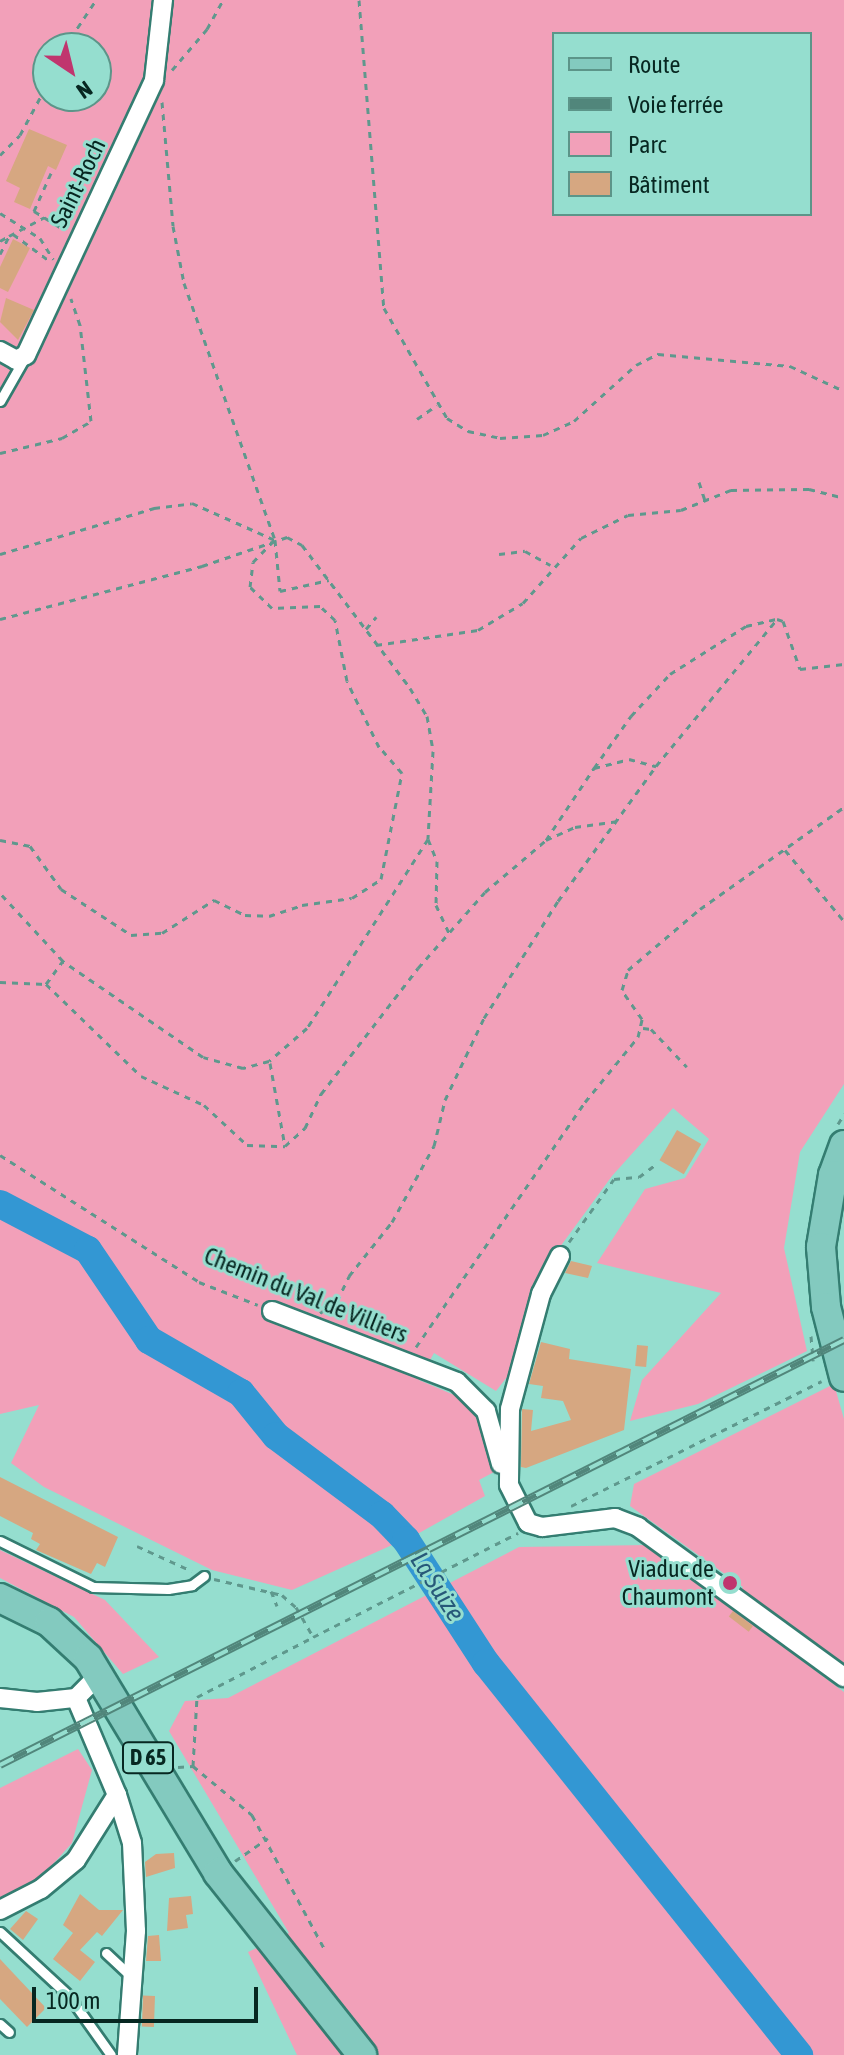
<!DOCTYPE html>
<meta charset="utf-8">
<style>
body{margin:0}
#map{position:relative;width:844px;height:2055px;overflow:hidden;background:#95decf;font-family:"Asap Condensed",sans-serif}
div>[style]{position:absolute}
[style*='--x']{left:calc(var(--x)*1px);top:calc(var(--y)*1px);width:calc(var(--w)*1px);rotate:calc(var(--a)*1deg)}
.green>*{inset:0;background:#f2a0b9}
.river>*{height:28px;margin:-14px;padding:0 14px;transform-origin:14px;border-radius:14px;background:#3397d3}
.building>*{inset:0;background:#d6a781;transform-origin:0 0}
.path>*{height:3px;margin-top:-1.5px;transform-origin:0;background:repeating-linear-gradient(90deg,#5f988d 0 6px,transparent 0 12px)}
.roads{filter:drop-shadow(2px 0 #347d71) drop-shadow(-2px 0 #347d71) drop-shadow(0 2px #347d71) drop-shadow(0 -2px #347d71)}
.service>*{height:9px;margin:-4.5px;padding:0 4.5px;transform-origin:4.5px;border-radius:4.5px;background:#fff}
.minor>*{height:18px;margin:-9px;padding:0 9px;transform-origin:9px;border-radius:9px;background:#fff}
.primary>*{height:28px;margin:-14px;padding:0 14px;transform-origin:14px;border-radius:14px;background:#83cabf}
.rail>*{height:8px;margin-top:-4px;transform-origin:0;background:repeating-linear-gradient(90deg,#95decf 0 15px,#51867b 0 30px);box-sizing:border-box;border-block:2px solid #51867b}
.dots>*{width:22px;height:22px;translate:-50% -50%;box-sizing:border-box;border:4px solid #95decf;border-radius:50%}
span{translate:-50% -50%;white-space:nowrap;text-align:center;line-height:1.15;-webkit-text-stroke:6px #95decf;paint-order:stroke}
.shield-label span{padding:2px 6px;background:#95decf;border:2px solid;border-radius:6px;-webkit-text-stroke-width:0}
.shield-label{font-size:22px;color:#072721;font-weight:700}
.street-label{font-size:24px;color:#072721}
.poi-label{font-size:24px;color:#072721}
.right{translate:-100% -50%;text-align:right}
.water-label{font-size:26px;color:#275979;font-style:italic}
.legend{position:absolute;left:552px;top:32px;width:260px;height:184px;box-sizing:border-box;background:#95decf;border:2px solid #5c9589;margin:0;padding:10px 14px;list-style:none;font-size:24px;color:#072721}
.legend li{display:flex;align-items:center;gap:16px;height:40px}
.legend b{width:40px;border:2px solid #5c9589}
.north{position:absolute;left:32px;top:32px;width:80px;height:80px;box-sizing:border-box;background:#95decf;border:2px solid #5c9589;border-radius:50%;rotate:145deg;font-size:22px;font-weight:700;line-height:32px;text-align:center;color:#072721}
.north::after{content:'';display:block;margin:auto;width:28px;height:36px;background:#c0356e;clip-path:polygon(50% 0,100% 100%,50% 72%,0 100%)}
.scale{position:absolute;left:32px;top:1987px;width:226px;height:36px;box-sizing:border-box;border:4px solid #072721;border-top:0;padding-left:10px;font-size:24px;line-height:28px;white-space:nowrap;color:#072721;-webkit-text-stroke:6px #95decf;paint-order:stroke}
</style>
<div id="map">
<div class="green">
<div style="clip-path:polygon(evenodd,0 0,844px 0,844px 1084px,800px 1152px,784px 1248px,807px 1351px,698px 1404px,630px 1421px,642px 1380px,721px 1293px,597px 1263px,645px 1189px,685px 1178px,709px 1139px,673px 1108px,612px 1176px,557px 1251px,511px 1372px,496px 1391px,434px 1353px,419px 1380px,473px 1403px,496px 1471px,479px 1480px,485px 1496px,421px 1532px,292px 1590px,212px 1570px,44px 1487px,11px 1463px,39px 1405px,0 1414px,0 0,554px 34px,810px 34px,810px 214px,554px 214px,554px 34px,0 0,48px 48px,96px 48px,96px 96px,48px 96px,48px 48px)"></div>
<div style="clip-path:polygon(834px 1384px,844px 1419px,844px 1669px,738px 1594px,743px 1587px,630px 1506px,634px 1484px)"></div>
<div style="clip-path:polygon(647px 1545px,844px 1692px,844px 2055px,297px 2055px,248px 1952px,289px 1933px,169px 1731px,185px 1701px,228px 1698px,519px 1547px)"></div>
<div style="clip-path:polygon(0 1550px,105px 1600px,159px 1657px,123px 1674px,74px 1617px,0 1578px)"></div>
<div style="clip-path:polygon(78px 1749px,92px 1770px,72px 1843px,37px 1882px,0 1901px,0 1788px)"></div>
</div>
<div class="river">
<div style="--x:0;--y:1204;--w:99;--a:27.6"></div>
<div style="--x:88;--y:1250;--w:109;--a:55.9"></div>
<div style="--x:149;--y:1340;--w:106;--a:29.9"></div>
<div style="--x:241;--y:1393;--w:55;--a:50.9"></div>
<div style="--x:276;--y:1436;--w:132;--a:36.7"></div>
<div style="--x:382;--y:1515;--w:35;--a:46"></div>
<div style="--x:406;--y:1540;--w:147;--a:57"></div>
<div style="--x:486;--y:1663;--w:502;--a:51.39"></div>
</div>
<div class="building">
<div style="clip-path:polygon(29px 129px,67px 145px,56px 170px,48px 166px,30px 209px,14px 202px,20px 188px,6px 181px)"></div>
<div style="clip-path:polygon(13px 239px,30px 248px,8px 292px,0 288px,0 267px)"></div>
<div style="clip-path:polygon(6px 298px,34px 310px,18px 340px,0 322px)"></div>
<div style="left:677px;top:1130px;width:28px;height:35px;rotate:30deg"></div>
<div style="clip-path:polygon(571px 1261px,592px 1266px,588px 1278px,565px 1273px)"></div>
<div style="clip-path:polygon(541px 1342px,570px 1349px,569px 1359px,631px 1369px,624px 1430px,526px 1468px,521px 1467px,522px 1409px,533px 1410px,531px 1431px,571px 1420px,563px 1401px,541px 1398px,543px 1386px,529px 1384px)"></div>
<div style="left:637px;top:1345px;width:11px;height:21px;rotate:5deg"></div>
<div style="clip-path:polygon(0 1477px,118px 1537px,105px 1567px,97px 1563px,91px 1574px,36px 1550px,40px 1544px,31px 1539px,33px 1533px,0 1516px)"></div>
<div style="left:733px;top:1611px;width:25px;height:7px;rotate:37deg"></div>
<div style="clip-path:polygon(174px 1853px,175px 1868px,146px 1877px,145px 1862px,156px 1854px)"></div>
<div style="clip-path:polygon(80px 1894px,99px 1910px,123px 1910px,102px 1936px,97px 1932px,80px 1950px,95px 1962px,80px 1981px,53px 1959px,73px 1933px,63px 1925px)"></div>
<div style="clip-path:polygon(191px 1896px,193px 1914px,186px 1915px,188px 1928px,167px 1931px,169px 1898px)"></div>
<div style="clip-path:polygon(26px 1911px,38px 1919px,23px 1940px,10px 1929px)"></div>
<div style="clip-path:polygon(159px 1935px,161px 1961px,146px 1961px,148px 1936px)"></div>
<div style="clip-path:polygon(0 1959px,46px 2008px,27px 2027px,0 1999px)"></div>
<div style="left:155px;top:1996px;width:31px;height:12px;rotate:92deg"></div>
</div>
<div class="path">
<div style="--x:359;--y:0;--w:309;--a:85.4"></div>
<div style="--x:384;--y:308;--w:127;--a:60.2"></div>
<div style="--x:447;--y:418;--w:25;--a:32"></div>
<div style="--x:468;--y:431;--w:33;--a:12"></div>
<div style="--x:500;--y:438;--w:43;--a:-4"></div>
<div style="--x:543;--y:435;--w:34;--a:-24"></div>
<div style="--x:574;--y:421;--w:84;--a:-42.1"></div>
<div style="--x:636;--y:365;--w:25;--a:-27"></div>
<div style="--x:658;--y:354;--w:133;--a:5.2"></div>
<div style="--x:790;--y:366;--w:60;--a:24.8"></div>
<div style="--x:64;--y:48;--w:58;--a:-56.3"></div>
<div style="--x:172;--y:70;--w:54;--a:-49.5"></div>
<div style="--x:207;--y:29;--w:33;--a:-61"></div>
<div style="--x:162;--y:102;--w:124;--a:84.9"></div>
<div style="--x:173;--y:226;--w:58;--a:79.1"></div>
<div style="--x:184;--y:283;--w:273;--a:70.5"></div>
<div style="--x:275;--y:540;--w:51;--a:84.4"></div>
<div style="--x:280;--y:591;--w:50;--a:-12.7"></div>
<div style="--x:0;--y:155;--w:28;--a:-45"></div>
<div style="--x:20;--y:135;--w:59;--a:-61.7"></div>
<div style="--x:51;--y:173;--w:42;--a:114.1"></div>
<div style="--x:34;--y:211;--w:36;--a:32"></div>
<div style="--x:0;--y:213;--w:47;--a:32"></div>
<div style="--x:40;--y:238;--w:25;--a:58"></div>
<div style="--x:13;--y:234;--w:47;--a:36.4"></div>
<div style="--x:0;--y:241;--w:10;--a:-29"></div>
<div style="--x:0;--y:254;--w:20;--a:-63"></div>
<div style="--x:9;--y:236;--w:40;--a:-28"></div>
<div style="--x:417;--y:419;--w:24;--a:-35"></div>
<div style="--x:0;--y:453;--w:64;--a:-13.6"></div>
<div style="--x:62;--y:438;--w:34;--a:-30"></div>
<div style="--x:91;--y:421;--w:97;--a:-96.5"></div>
<div style="--x:80;--y:325;--w:28;--a:-109"></div>
<div style="--x:699;--y:482;--w:20;--a:72"></div>
<div style="--x:0;--y:554;--w:161;--a:-16.6"></div>
<div style="--x:154;--y:508;--w:38;--a:-7"></div>
<div style="--x:192;--y:503;--w:91;--a:24"></div>
<div style="--x:499;--y:554;--w:26;--a:-7"></div>
<div style="--x:525;--y:551;--w:29;--a:29"></div>
<div style="--x:0;--y:619;--w:209;--a:-14.7"></div>
<div style="--x:202;--y:566;--w:90;--a:-18.8"></div>
<div style="--x:287;--y:537;--w:17;--a:28"></div>
<div style="--x:302;--y:545;--w:179;--a:52.9"></div>
<div style="--x:410;--y:688;--w:33;--a:59"></div>
<div style="--x:427;--y:716;--w:36;--a:80"></div>
<div style="--x:433;--y:751;--w:88;--a:93.3"></div>
<div style="--x:428;--y:839;--w:224;--a:122.6"></div>
<div style="--x:307;--y:1028;--w:50;--a:139"></div>
<div style="--x:269;--y:1061;--w:27;--a:165"></div>
<div style="--x:243;--y:1068;--w:41;--a:-164.6"></div>
<div style="--x:203;--y:1057;--w:170;--a:-145.6"></div>
<div style="--x:63;--y:961;--w:93;--a:-132.8"></div>
<div style="--x:366;--y:629;--w:16;--a:-50"></div>
<div style="--x:376;--y:645;--w:103;--a:-8.4"></div>
<div style="--x:478;--y:630;--w:52;--a:-31"></div>
<div style="--x:523;--y:603;--w:87;--a:-48.3"></div>
<div style="--x:581;--y:538;--w:52;--a:-26.1"></div>
<div style="--x:628;--y:515;--w:53;--a:-5.4"></div>
<div style="--x:681;--y:510;--w:54;--a:-21.8"></div>
<div style="--x:731;--y:490;--w:78;--a:-0.7"></div>
<div style="--x:809;--y:489;--w:36;--a:14"></div>
<div style="--x:594;--y:768;--w:64;--a:-54.6"></div>
<div style="--x:631;--y:716;--w:57;--a:-47.1"></div>
<div style="--x:670;--y:674;--w:90;--a:-32.3"></div>
<div style="--x:746;--y:626;--w:32;--a:-13"></div>
<div style="--x:428;--y:839;--w:24;--a:68"></div>
<div style="--x:437;--y:861;--w:44;--a:91.3"></div>
<div style="--x:436;--y:905;--w:31;--a:65"></div>
<div style="--x:0;--y:840;--w:31;--a:11"></div>
<div style="--x:30;--y:846;--w:53;--a:54.2"></div>
<div style="--x:61;--y:889;--w:84;--a:33.3"></div>
<div style="--x:131;--y:935;--w:31;--a:-4"></div>
<div style="--x:162;--y:933;--w:62;--a:-32.4"></div>
<div style="--x:214;--y:900;--w:34;--a:26"></div>
<div style="--x:245;--y:915;--w:24;--a:2"></div>
<div style="--x:269;--y:916;--w:35;--a:-18"></div>
<div style="--x:302;--y:905;--w:50;--a:-8"></div>
<div style="--x:352;--y:898;--w:35;--a:-33"></div>
<div style="--x:381;--y:879;--w:108;--a:-78.8"></div>
<div style="--x:402;--y:773;--w:35;--a:-131"></div>
<div style="--x:379;--y:747;--w:73;--a:-115.9"></div>
<div style="--x:347;--y:681;--w:62;--a:-101.1"></div>
<div style="--x:335;--y:620;--w:21;--a:-137"></div>
<div style="--x:320;--y:606;--w:48;--a:177.6"></div>
<div style="--x:272;--y:608;--w:30;--a:-136"></div>
<div style="--x:250;--y:587;--w:25;--a:-83"></div>
<div style="--x:253;--y:562;--w:28;--a:-46"></div>
<div style="--x:546;--y:840;--w:87;--a:-56.3"></div>
<div style="--x:594;--y:768;--w:36;--a:-14"></div>
<div style="--x:629;--y:759;--w:28;--a:15"></div>
<div style="--x:785;--y:850;--w:92;--a:50.3"></div>
<div style="--x:0;--y:982;--w:46;--a:2.5"></div>
<div style="--x:46;--y:984;--w:29;--a:-54"></div>
<div style="--x:46;--y:984;--w:132;--a:44.1"></div>
<div style="--x:141;--y:1076;--w:69;--a:24.7"></div>
<div style="--x:204;--y:1105;--w:59;--a:42.9"></div>
<div style="--x:247;--y:1145;--w:38;--a:2"></div>
<div style="--x:285;--y:1146;--w:27;--a:-42"></div>
<div style="--x:305;--y:1128;--w:38;--a:-65"></div>
<div style="--x:321;--y:1094;--w:159;--a:-52.4"></div>
<div style="--x:418;--y:968;--w:101;--a:-48.6"></div>
<div style="--x:485;--y:892;--w:80;--a:-40.4"></div>
<div style="--x:546;--y:840;--w:32;--a:-24"></div>
<div style="--x:575;--y:827;--w:44;--a:-7.8"></div>
<div style="--x:643;--y:1028;--w:8;--a:7"></div>
<div style="--x:651;--y:1029;--w:52;--a:46.5"></div>
<div style="--x:270;--y:1063;--w:84;--a:79.8"></div>
<div style="--x:838;--y:1124;--w:12;--a:-59"></div>
<div style="--x:0;--y:1155;--w:236;--a:32.5"></div>
<div style="--x:199;--y:1282;--w:63;--a:21.3"></div>
<div style="--x:569;--y:1242;--w:77;--a:-54.5"></div>
<div style="--x:614;--y:1179;--w:25;--a:-5"></div>
<div style="--x:639;--y:1177;--w:20;--a:-37"></div>
<div style="--x:337;--y:1301;--w:20;--a:75"></div>
<div style="--x:320;--y:1313;--w:21;--a:-35"></div>
<div style="--x:337;--y:1301;--w:28;--a:-64"></div>
<div style="--x:349;--y:1276;--w:69;--a:-51.5"></div>
<div style="--x:392;--y:1222;--w:87;--a:-61.1"></div>
<div style="--x:434;--y:1146;--w:47;--a:-76.6"></div>
<div style="--x:445;--y:1100;--w:91;--a:-64.6"></div>
<div style="--x:484;--y:1018;--w:138;--a:-57.7"></div>
<div style="--x:558;--y:901;--w:167;--a:-54"></div>
<div style="--x:656;--y:766;--w:190;--a:-50.5"></div>
<div style="--x:777;--y:619;--w:6;--a:18"></div>
<div style="--x:783;--y:621;--w:51;--a:70.5"></div>
<div style="--x:800;--y:669;--w:44;--a:-6.5"></div>
<div style="--x:811;--y:1336;--w:25;--a:85"></div>
<div style="--x:416;--y:1347;--w:298;--a:-55.4"></div>
<div style="--x:585;--y:1102;--w:84;--a:-50.8"></div>
<div style="--x:638;--y:1037;--w:18;--a:-77"></div>
<div style="--x:642;--y:1019;--w:35;--a:-125"></div>
<div style="--x:622;--y:990;--w:21;--a:-73"></div>
<div style="--x:628;--y:970;--w:94;--a:-40.3"></div>
<div style="--x:700;--y:909;--w:176;--a:-35.3"></div>
<div style="--x:571;--y:1506;--w:280;--a:-26.5"></div>
<div style="--x:137;--y:1546;--w:60;--a:24.4"></div>
<div style="--x:214;--y:1579;--w:70;--a:13.2"></div>
<div style="--x:282;--y:1595;--w:18;--a:41"></div>
<div style="--x:296;--y:1607;--w:34;--a:60"></div>
<div style="--x:313;--y:1637;--w:230;--a:-26.9"></div>
<div style="--x:271;--y:1591;--w:16;--a:68"></div>
<div style="--x:193;--y:1766;--w:69;--a:-86.7"></div>
<div style="--x:197;--y:1697;--w:131;--a:-27.3"></div>
<div style="--x:178;--y:1767;--w:15;--a:-4"></div>
<div style="--x:193;--y:1766;--w:77;--a:39.7"></div>
<div style="--x:252;--y:1815;--w:151;--a:61.6"></div>
<div style="--x:235;--y:1861;--w:40;--a:-34.9"></div>
</div>
<div class="roads">
<div class="service">
<div style="--x:0;--y:401;--w:48;--a:-60.3"></div>
<div style="--x:0;--y:1541;--w:104;--a:26.3"></div>
<div style="--x:93;--y:1587;--w:75;--a:1.5"></div>
<div style="--x:168;--y:1589;--w:24;--a:-9"></div>
<div style="--x:192;--y:1585;--w:15;--a:-37"></div>
<div style="--x:0;--y:1932;--w:94;--a:42.8"></div>
<div style="--x:69;--y:1996;--w:72;--a:54.6"></div>
<div style="--x:106;--y:1953;--w:34;--a:43"></div>
<div style="--x:0;--y:2024;--w:12;--a:42"></div>
</div>
<div class="minor">
<div style="--x:0;--y:351;--w:18;--a:29"></div>
<div style="--x:16;--y:360;--w:11;--a:-27"></div>
<div style="--x:26;--y:355;--w:303;--a:-65"></div>
<div style="--x:154;--y:80;--w:81;--a:-83.6"></div>
<div style="--x:560;--y:1256;--w:42;--a:116.6"></div>
<div style="--x:541;--y:1294;--w:119;--a:105.1"></div>
<div style="--x:510;--y:1409;--w:76;--a:90.8"></div>
<div style="--x:509;--y:1485;--w:42;--a:63.4"></div>
<div style="--x:528;--y:1523;--w:15;--a:16"></div>
<div style="--x:542;--y:1527;--w:74;--a:-7"></div>
<div style="--x:615;--y:1518;--w:25;--a:21"></div>
<div style="--x:638;--y:1527;--w:255;--a:36.1"></div>
<div style="--x:272;--y:1311;--w:198;--a:21"></div>
<div style="--x:457;--y:1382;--w:41;--a:45"></div>
<div style="--x:486;--y:1411;--w:55;--a:74.2"></div>
<div style="--x:0;--y:1698;--w:37;--a:6"></div>
<div style="--x:37;--y:1702;--w:39;--a:-6"></div>
<div style="--x:117;--y:1795;--w:50;--a:72.6"></div>
<div style="--x:132;--y:1843;--w:88;--a:87.4"></div>
<div style="--x:136;--y:1931;--w:124;--a:94.2"></div>
<div style="--x:0;--y:1910;--w:46;--a:-27.1"></div>
<div style="--x:41;--y:1889;--w:45;--a:-39.6"></div>
<div style="--x:76;--y:1860;--w:77;--a:-57.8"></div>
<div style="--x:117;--y:1795;--w:105;--a:-112.9"></div>
<div style="--x:76;--y:1698;--w:34;--a:-45"></div>
</div>
<div class="primary">
<div style="--x:844;--y:1145;--w:32;--a:110"></div>
<div style="--x:833;--y:1175;--w:73;--a:99.5"></div>
<div style="--x:821;--y:1247;--w:60;--a:85.2"></div>
<div style="--x:826;--y:1307;--w:72;--a:75.6"></div>
<div style="--x:0;--y:1598;--w:55;--a:26.1"></div>
<div style="--x:49;--y:1622;--w:53;--a:42.7"></div>
<div style="--x:88;--y:1658;--w:251;--a:58.8"></div>
<div style="--x:218;--y:1873;--w:232;--a:51.6"></div>
</div>
</div>
<div class="rail">
<div style="--x:0;--y:1765;--w:945;--a:-26.73"></div>
</div>
<div class="dots">
<div style="left:730px;top:1583px;background:#c0356e"></div>
</div>
<div class="shield-label">
<span style="left:148px;top:1758px">D 65</span>
</div>
<div class="street-label">
<span style="left:78px;top:183px;rotate:-64deg">Saint-Roch</span>
<span style="left:306px;top:1295px;rotate:22deg">Chemin du Val de Villiers</span>
</div>
<div class="poi-label">
<span class="right" style="left:714px;top:1583px">Viaduc de<br>Chaumont</span>
</div>
<div class="water-label">
<span style="left:437px;top:1587px;rotate:57deg">La Suize</span>
</div>
<ul class="legend">
<li><b style="height:10px;background:#83cabf"></b>Route</li>
<li><b style="height:10px;background:#51867b"></b>Voie ferrée</li>
<li><b style="height:22px;background:#f2a0b9"></b>Parc</li>
<li><b style="height:22px;background:#d6a781"></b>Bâtiment</li>
</ul>
<div class="north">N</div>
<div class="scale">100 m</div>
</div>
